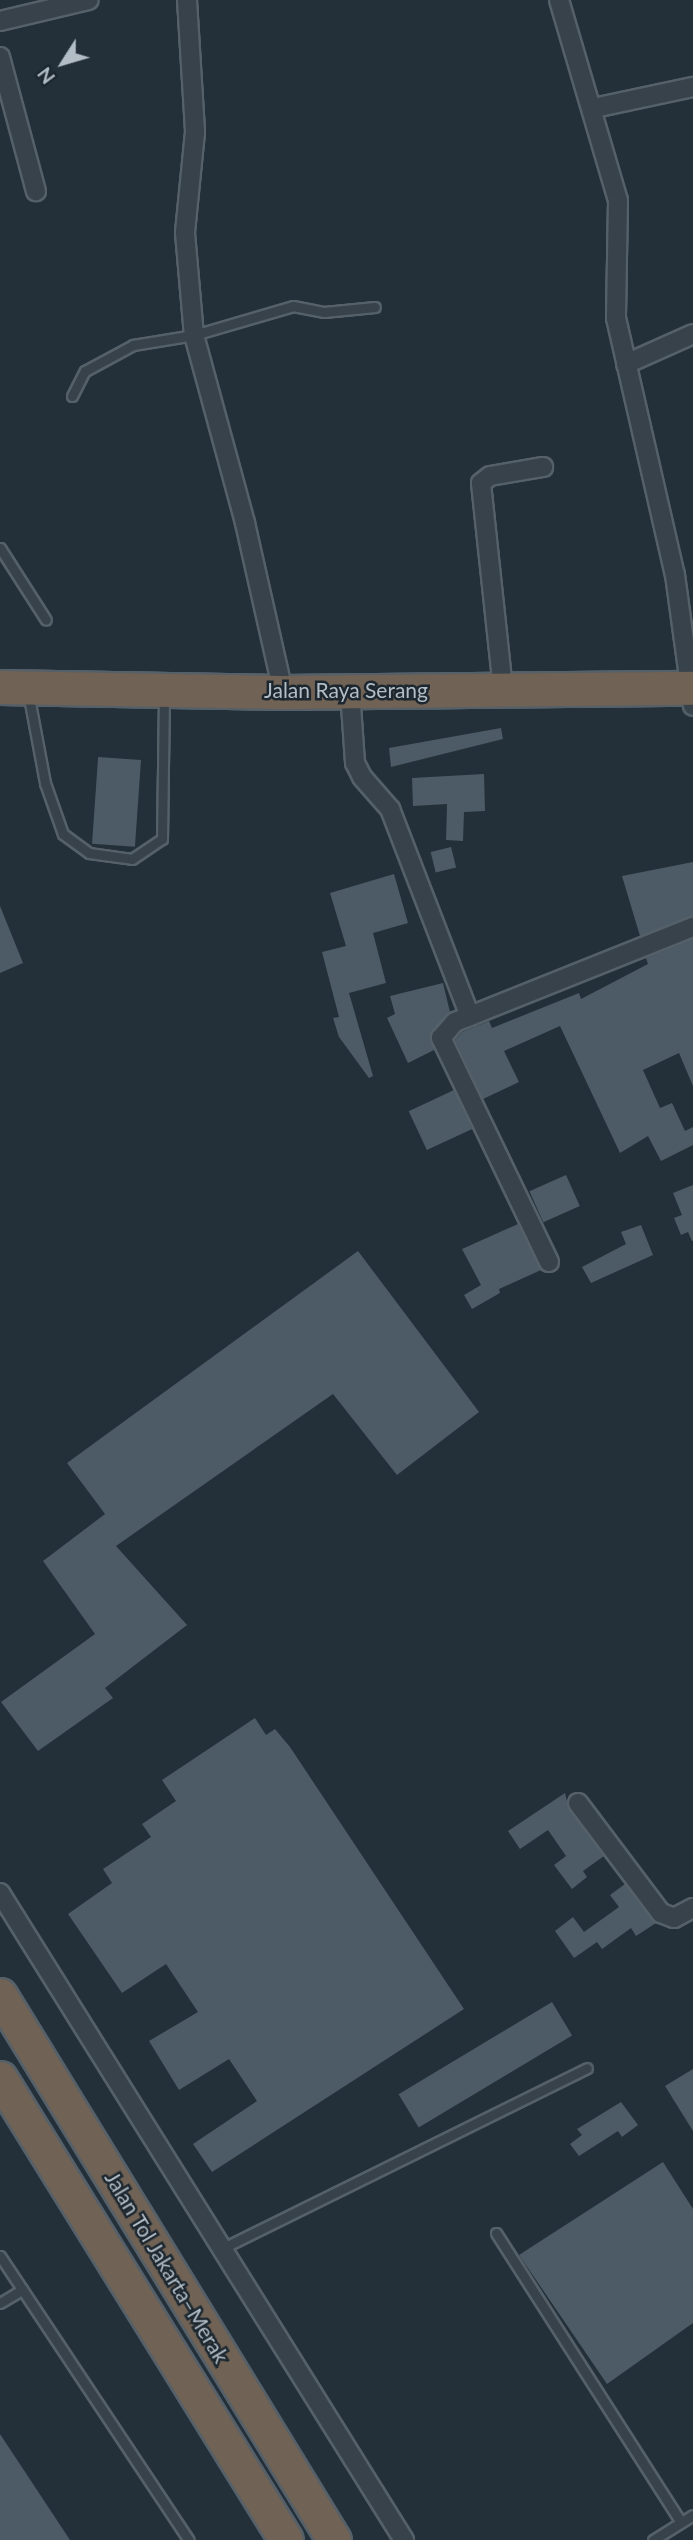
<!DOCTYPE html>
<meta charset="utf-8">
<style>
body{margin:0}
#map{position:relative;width:693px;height:2540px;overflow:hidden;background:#23303a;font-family:Lato,sans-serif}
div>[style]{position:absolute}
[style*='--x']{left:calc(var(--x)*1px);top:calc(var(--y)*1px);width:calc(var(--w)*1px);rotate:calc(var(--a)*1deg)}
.building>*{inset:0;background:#4c5b65;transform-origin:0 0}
.roads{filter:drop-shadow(2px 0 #556069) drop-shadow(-2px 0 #556069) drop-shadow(0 2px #556069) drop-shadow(0 -2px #556069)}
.lane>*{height:9px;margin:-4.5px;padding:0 4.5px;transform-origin:4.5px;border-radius:4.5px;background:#37424b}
.street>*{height:18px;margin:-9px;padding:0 9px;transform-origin:9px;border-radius:9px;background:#37424b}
.highway>*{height:33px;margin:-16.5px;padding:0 16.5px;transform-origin:16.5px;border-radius:16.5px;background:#706254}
span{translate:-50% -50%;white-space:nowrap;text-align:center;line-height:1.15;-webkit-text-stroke:5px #1c2730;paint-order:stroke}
.street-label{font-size:21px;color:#b3bdc6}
.north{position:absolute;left:28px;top:28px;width:70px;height:70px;-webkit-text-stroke:5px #1c2730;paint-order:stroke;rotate:233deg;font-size:19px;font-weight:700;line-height:28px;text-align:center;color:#b3bdc6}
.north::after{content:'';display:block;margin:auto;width:24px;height:32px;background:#b3bdc6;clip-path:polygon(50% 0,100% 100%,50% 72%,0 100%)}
</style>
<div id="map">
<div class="building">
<div style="clip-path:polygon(501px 728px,503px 739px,391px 767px,389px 748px)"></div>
<div style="left:141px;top:760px;width:87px;height:43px;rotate:94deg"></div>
<div style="clip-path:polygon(484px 774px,485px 811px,464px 812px,463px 841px,446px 840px,447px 804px,413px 806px,412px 778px)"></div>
<div style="left:451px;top:847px;width:21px;height:21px;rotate:76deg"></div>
<div style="clip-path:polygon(693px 862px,693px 916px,640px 936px,622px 876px)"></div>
<div style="clip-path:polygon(394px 874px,408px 923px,373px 933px,386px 983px,349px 993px,373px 1076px,369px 1078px,339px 1037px,333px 1018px,339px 1017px,322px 952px,346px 946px,330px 893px)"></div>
<div style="clip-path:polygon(0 906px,23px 963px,0 973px)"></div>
<div style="clip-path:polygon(693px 939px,693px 1086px,679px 1053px,643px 1070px,660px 1108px,672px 1103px,685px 1131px,693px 1127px,693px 1145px,661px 1161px,648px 1136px,620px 1153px,560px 1026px,504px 1051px,519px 1082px,483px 1099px,455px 1040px,462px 1032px,489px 1021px,492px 1028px,579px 993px,581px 999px,648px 964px,646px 958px)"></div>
<div style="clip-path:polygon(443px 983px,450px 1012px,430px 1036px,434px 1050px,408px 1063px,387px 1018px,395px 1014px,390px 996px)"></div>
<div style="left:454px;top:1090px;width:43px;height:50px;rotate:65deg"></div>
<div style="left:566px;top:1175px;width:34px;height:40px;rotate:66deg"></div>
<div style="clip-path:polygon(693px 1185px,693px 1241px,692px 1241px,688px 1232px,681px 1235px,674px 1218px,682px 1215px,673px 1193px)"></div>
<div style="clip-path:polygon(518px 1224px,541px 1270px,499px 1289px,500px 1293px,472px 1309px,464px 1295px,481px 1285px,462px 1249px)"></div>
<div style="clip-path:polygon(641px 1225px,653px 1255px,591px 1283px,582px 1267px,626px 1244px,621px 1232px)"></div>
<div style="clip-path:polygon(358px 1251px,479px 1412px,397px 1475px,333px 1394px,116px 1546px,187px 1625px,105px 1688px,113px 1698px,38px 1751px,1px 1702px,95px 1634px,43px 1561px,105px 1514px,67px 1463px)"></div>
<div style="clip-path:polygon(255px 1718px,266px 1735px,275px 1729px,290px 1747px,464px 2009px,212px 2172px,193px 2144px,257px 2101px,229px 2059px,179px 2090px,149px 2041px,198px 2012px,166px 1964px,122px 1993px,68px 1914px,112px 1883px,103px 1869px,151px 1837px,142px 1824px,176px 1801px,162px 1780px)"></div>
<div style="clip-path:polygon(565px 1793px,569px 1810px,604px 1856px,583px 1871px,587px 1877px,572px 1889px,554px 1865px,566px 1856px,548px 1830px,520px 1849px,508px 1831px)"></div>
<div style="clip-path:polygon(625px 1884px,656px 1923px,636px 1936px,631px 1928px,602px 1949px,597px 1942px,574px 1958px,555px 1931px,573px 1917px,584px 1932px,619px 1907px,610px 1895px)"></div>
<div style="left:552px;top:2002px;width:39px;height:179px;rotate:59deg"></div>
<div style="clip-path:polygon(693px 2069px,693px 2131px,665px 2086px)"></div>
<div style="clip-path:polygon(621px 2102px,638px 2125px,622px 2137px,618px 2131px,579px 2156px,570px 2144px,582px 2135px,577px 2129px)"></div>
<div style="clip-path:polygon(663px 2162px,693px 2209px,693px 2323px,607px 2384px,519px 2255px)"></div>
<div style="clip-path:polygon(0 2434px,70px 2540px,0 2540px)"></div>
</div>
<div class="roads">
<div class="lane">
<div style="--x:72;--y:396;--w:28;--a:-63"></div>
<div style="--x:85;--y:371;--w:55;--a:-28.4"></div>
<div style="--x:133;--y:345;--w:62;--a:-9.3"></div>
<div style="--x:194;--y:335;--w:103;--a:-16.3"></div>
<div style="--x:293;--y:306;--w:32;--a:11"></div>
<div style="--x:324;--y:312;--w:51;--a:-5.6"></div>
<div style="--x:0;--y:548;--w:85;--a:57.4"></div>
<div style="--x:28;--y:692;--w:93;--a:79.4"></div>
<div style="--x:45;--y:783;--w:54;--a:70.6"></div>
<div style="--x:63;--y:834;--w:32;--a:36"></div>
<div style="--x:89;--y:853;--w:43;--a:7.9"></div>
<div style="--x:132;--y:859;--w:36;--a:-34"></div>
<div style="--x:162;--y:839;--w:144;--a:-89.2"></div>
<div style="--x:496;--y:2233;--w:343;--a:57.4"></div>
<div style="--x:221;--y:2249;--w:408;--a:-26.3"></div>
<div style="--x:0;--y:2256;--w:341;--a:56.4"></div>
<div style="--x:0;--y:2303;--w:26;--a:-31"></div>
<div style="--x:653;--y:2540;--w:47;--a:-32"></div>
</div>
<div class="street">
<div style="--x:187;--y:0;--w:132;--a:86.5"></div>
<div style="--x:195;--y:132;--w:101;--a:95.7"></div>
<div style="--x:185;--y:233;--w:102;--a:85"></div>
<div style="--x:194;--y:335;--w:195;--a:74.8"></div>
<div style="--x:245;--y:523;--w:173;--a:77.3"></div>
<div style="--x:559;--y:0;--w:209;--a:73.6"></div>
<div style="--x:618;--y:201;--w:117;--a:91"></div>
<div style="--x:616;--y:318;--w:264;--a:77.1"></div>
<div style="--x:675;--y:575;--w:132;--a:82.2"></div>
<div style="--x:0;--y:21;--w:91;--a:-13.3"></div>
<div style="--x:0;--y:57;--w:139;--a:75"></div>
<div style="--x:594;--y:108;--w:101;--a:-12"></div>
<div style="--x:626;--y:364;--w:73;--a:-24.1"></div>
<div style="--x:503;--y:689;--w:207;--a:-96.1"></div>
<div style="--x:481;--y:483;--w:11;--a:-38"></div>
<div style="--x:490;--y:476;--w:54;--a:-9.6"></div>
<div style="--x:350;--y:691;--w:72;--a:86"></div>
<div style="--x:355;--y:763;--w:16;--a:63"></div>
<div style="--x:362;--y:777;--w:43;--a:48.8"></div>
<div style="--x:390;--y:809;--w:222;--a:68.9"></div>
<div style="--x:549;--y:1262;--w:249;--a:-115.7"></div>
<div style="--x:441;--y:1038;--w:21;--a:-49"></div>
<div style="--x:455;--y:1022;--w:256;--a:-21.8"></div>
<div style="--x:578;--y:1803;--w:138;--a:53"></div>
<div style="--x:661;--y:1913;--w:14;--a:21"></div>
<div style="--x:674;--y:1918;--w:21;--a:-28"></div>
<div style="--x:0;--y:1893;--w:763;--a:58.02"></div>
</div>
<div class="highway">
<div style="--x:0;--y:687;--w:283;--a:1"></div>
<div style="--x:283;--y:692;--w:410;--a:-0.6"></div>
<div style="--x:0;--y:1995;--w:639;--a:58.5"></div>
<div style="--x:0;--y:2078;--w:543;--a:58.24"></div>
</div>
</div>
<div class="street-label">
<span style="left:346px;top:690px">Jalan Raya Serang</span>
<span style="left:167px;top:2267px;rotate:59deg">Jalan Tol Jakarta–Merak</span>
</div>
<div class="north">N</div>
</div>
